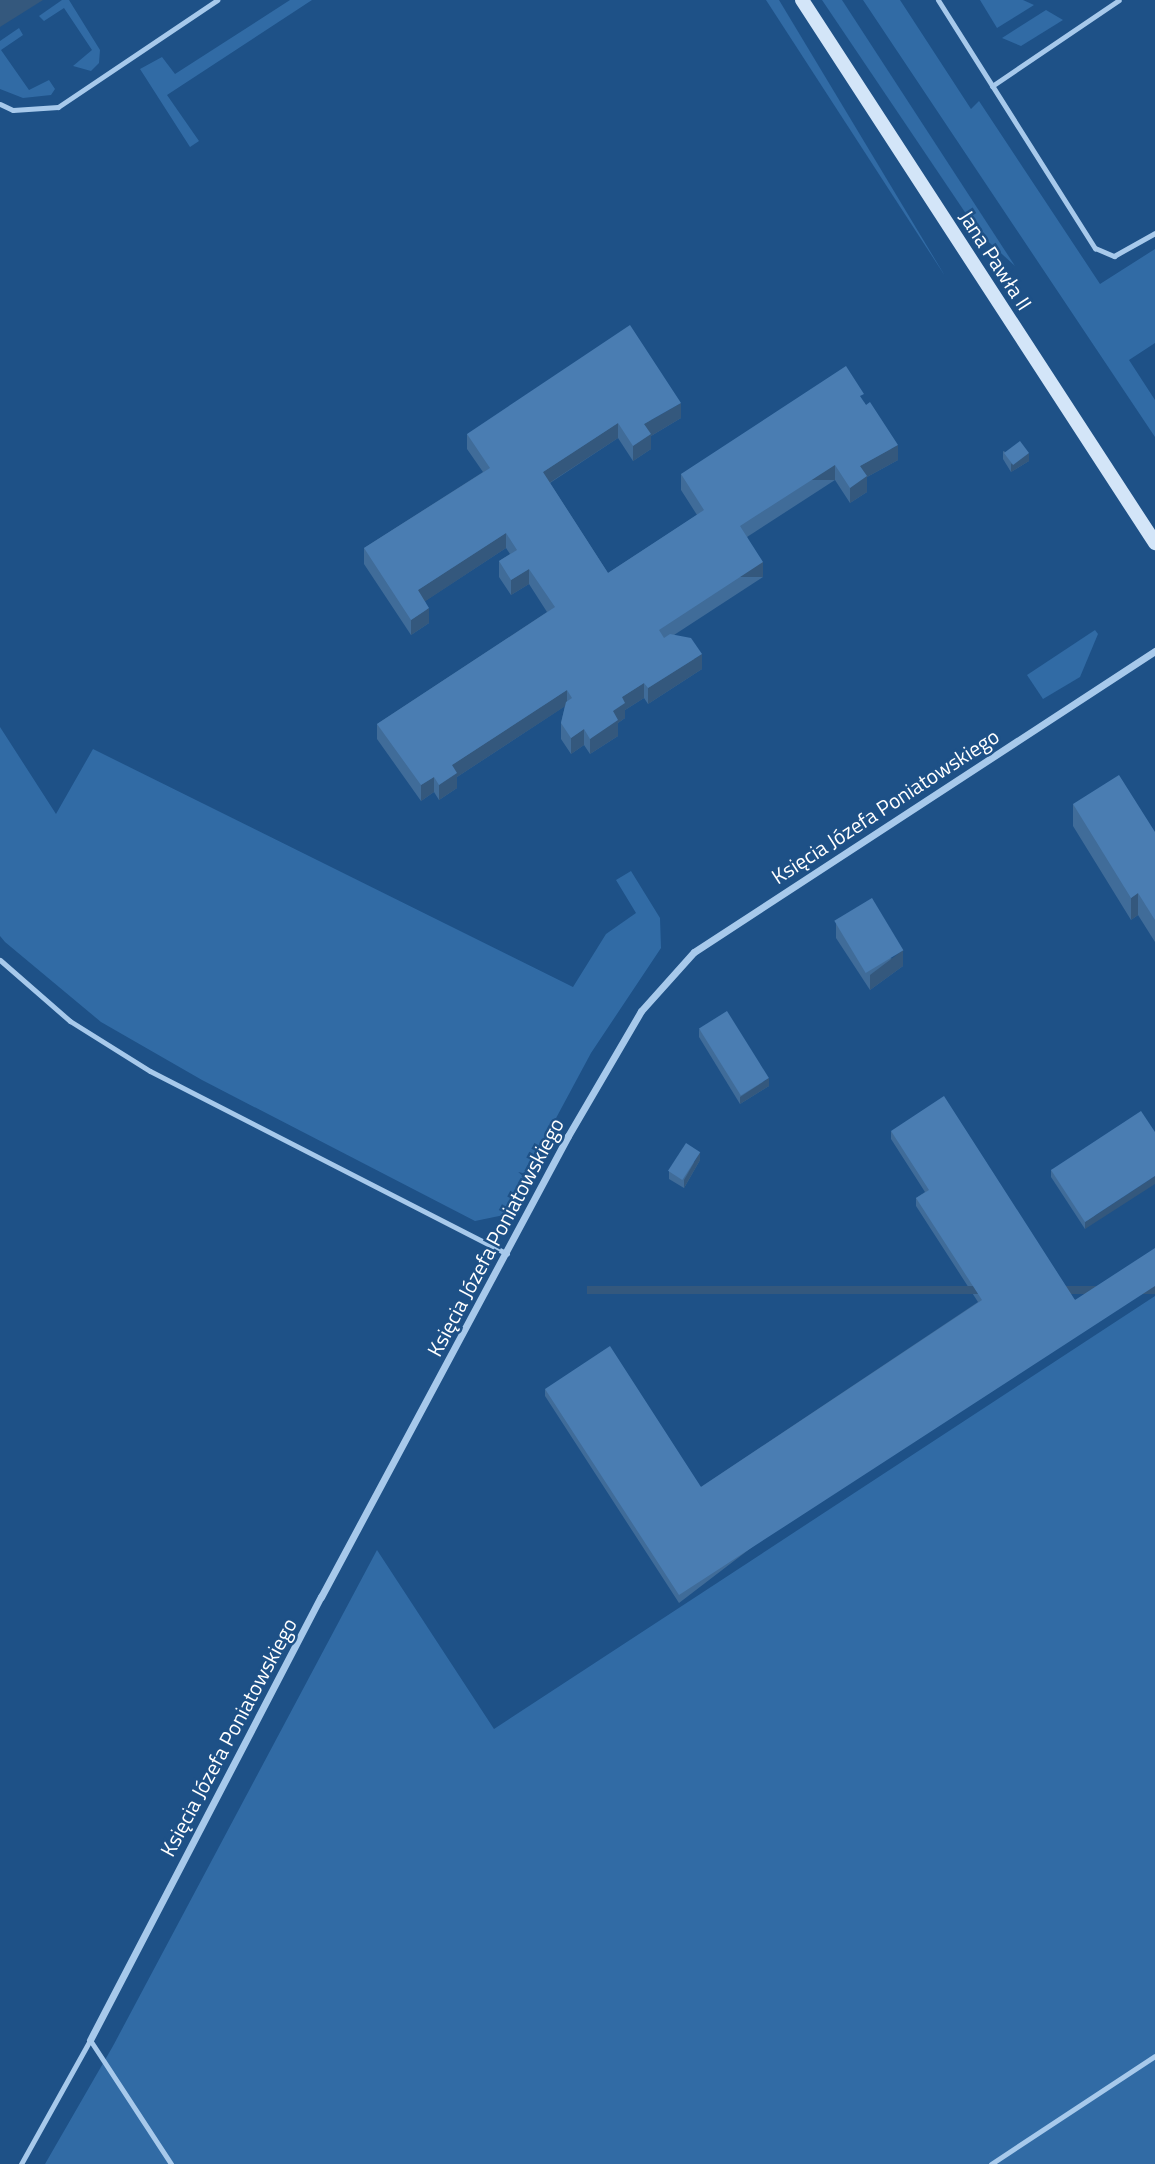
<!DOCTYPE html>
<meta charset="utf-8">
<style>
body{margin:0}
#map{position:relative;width:1155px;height:2164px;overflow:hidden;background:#1e5187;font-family:"Titillium Web",sans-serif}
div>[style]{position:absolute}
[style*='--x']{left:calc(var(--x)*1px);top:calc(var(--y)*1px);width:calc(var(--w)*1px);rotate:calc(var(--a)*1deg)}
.green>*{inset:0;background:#316ba5}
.lane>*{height:5px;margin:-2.5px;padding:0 2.5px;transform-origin:2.5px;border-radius:2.5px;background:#a7c9eb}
.street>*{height:7px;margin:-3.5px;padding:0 3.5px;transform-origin:3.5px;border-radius:3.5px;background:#a7c9eb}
.secondary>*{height:14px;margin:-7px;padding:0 7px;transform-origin:7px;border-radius:7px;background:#d3e5f8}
.wall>*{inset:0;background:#406c99}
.shaded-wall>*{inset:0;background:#34587d;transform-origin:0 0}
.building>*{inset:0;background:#4a7db2;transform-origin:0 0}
span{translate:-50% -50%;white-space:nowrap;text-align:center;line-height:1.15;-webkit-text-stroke:5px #1e5187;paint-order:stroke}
.street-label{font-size:21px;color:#fff}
</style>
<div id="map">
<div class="green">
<div style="clip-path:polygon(62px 0,69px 0,100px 50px,99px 63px,91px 71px,73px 66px,92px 50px,64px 8px,44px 21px,39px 16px)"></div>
<div style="clip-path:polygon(290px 0,312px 0,167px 95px,199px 141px,190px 147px,140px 69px,162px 57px,175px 74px)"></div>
<div style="clip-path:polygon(766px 0,779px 0,945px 276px)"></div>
<div style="clip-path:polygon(822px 0,842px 0,1015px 266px,979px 233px)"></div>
<div style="clip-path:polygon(863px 0,900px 0,971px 109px,979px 101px,1100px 284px,1155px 249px,1155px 343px,1129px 360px,1155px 400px,1155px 437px)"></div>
<div style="clip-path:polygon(980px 0,1023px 0,1034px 5px,997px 28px)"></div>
<div style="clip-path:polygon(1046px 10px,1063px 20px,1021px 46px,1002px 38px)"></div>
<div style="clip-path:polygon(19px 28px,23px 35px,1px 50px,29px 90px,49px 80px,55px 89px,51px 95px,23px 98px,0 89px,0 41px)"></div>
<div style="clip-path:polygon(1095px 630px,1098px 634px,1080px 677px,1043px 699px,1027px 675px)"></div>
<div style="clip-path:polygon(0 727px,56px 814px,93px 749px,573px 987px,606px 934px,636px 913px,616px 880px,631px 871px,660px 918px,661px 948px,591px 1053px,504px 1215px,475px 1221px,202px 1080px,101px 1022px,5px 942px,0 936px)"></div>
<div style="clip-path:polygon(1155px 1296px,1155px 2164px,45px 2164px,113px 2046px,377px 1550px,494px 1729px)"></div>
</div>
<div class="lane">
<div style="--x:938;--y:0;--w:294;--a:57.7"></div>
<div style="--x:1095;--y:248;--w:21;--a:23"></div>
<div style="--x:1114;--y:256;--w:47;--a:-29.3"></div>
<div style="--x:992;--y:86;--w:153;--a:-34.1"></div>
<div style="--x:0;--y:104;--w:14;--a:25"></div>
<div style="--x:13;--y:110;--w:45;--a:-3.8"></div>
<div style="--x:58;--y:107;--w:192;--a:-33.9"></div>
<div style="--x:0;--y:960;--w:93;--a:41.1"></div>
<div style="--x:70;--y:1021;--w:94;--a:32"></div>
<div style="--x:150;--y:1071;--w:401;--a:27.1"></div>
<div style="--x:21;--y:2164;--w:142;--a:-60.9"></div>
<div style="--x:90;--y:2040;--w:148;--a:56.8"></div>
<div style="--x:991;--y:2164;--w:196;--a:-33.4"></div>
</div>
<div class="street">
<div style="--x:90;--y:2040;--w:500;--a:-62.5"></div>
<div style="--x:321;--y:1597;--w:523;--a:-61.82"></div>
<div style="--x:568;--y:1136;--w:145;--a:-59.7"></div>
<div style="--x:641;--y:1011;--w:79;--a:-48.1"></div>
<div style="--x:694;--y:952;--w:551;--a:-33.14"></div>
</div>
<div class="secondary">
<div style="--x:802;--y:0;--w:648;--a:56.97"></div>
</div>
<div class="wall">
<div style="clip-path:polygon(864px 402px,898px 460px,867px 477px,867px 492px,850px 503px,835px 480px,747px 537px,763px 577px,674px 635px,702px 669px,648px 704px,644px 698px,625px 710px,625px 718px,618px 723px,618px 736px,590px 754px,584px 745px,571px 754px,561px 739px,561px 723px,565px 706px,457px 777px,457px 788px,439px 800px,434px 792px,421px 801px,377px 739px,377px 724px,547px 612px,529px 584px,511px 595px,499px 577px,499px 561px,510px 554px,506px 548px,425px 601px,429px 623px,411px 635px,364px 564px,364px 548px,483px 472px,467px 449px,467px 434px,681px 418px,651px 436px,651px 449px,633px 461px,618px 438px,550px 483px,608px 573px,697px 515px,681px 490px,681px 474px)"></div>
<div style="clip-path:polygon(1003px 451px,1029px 461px,1011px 472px,1003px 459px)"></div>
<div style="clip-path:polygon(1073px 804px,1155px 832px,1155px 942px,1138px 915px,1131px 920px,1073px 826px)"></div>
<div style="clip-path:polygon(836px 923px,903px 966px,870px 990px,836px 938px)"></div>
<div style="clip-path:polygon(699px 1029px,769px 1086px,740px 1104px,699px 1037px)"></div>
<div style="clip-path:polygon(891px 1131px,1075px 1300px,679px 1603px,545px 1396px,545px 1389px,701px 1487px,978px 1302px,916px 1206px,916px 1198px,925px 1192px,891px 1139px)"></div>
<div style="clip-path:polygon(1155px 1132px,1085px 1229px,1051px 1177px,1051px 1170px)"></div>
<div style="clip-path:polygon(700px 1160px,684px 1188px,669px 1179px,669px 1171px)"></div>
</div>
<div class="shaded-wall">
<div style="clip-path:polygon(0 0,43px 0,0 27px)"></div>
<div style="clip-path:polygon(681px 403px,681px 418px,651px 436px,651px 449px,633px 461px,633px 446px,644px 424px)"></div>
<div style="clip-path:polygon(618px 423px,618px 438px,543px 487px,543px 472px)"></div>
<div style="clip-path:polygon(898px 445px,898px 460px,867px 477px,867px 492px,850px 503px,850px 488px,860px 466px)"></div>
<div style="clip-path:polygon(1029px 453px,1029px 461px,1011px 472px,1011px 464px)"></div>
<div style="left:835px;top:465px;width:15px;height:113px;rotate:90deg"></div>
<div style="clip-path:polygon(506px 533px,506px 548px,418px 606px,418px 590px)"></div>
<div style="left:763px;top:562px;width:15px;height:124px;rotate:90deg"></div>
<div style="clip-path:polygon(529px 569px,529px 584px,511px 595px,511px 580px)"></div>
<div style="clip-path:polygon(429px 608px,429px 623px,411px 635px,411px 620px)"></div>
<div style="clip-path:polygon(702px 654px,702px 669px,648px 704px,648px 688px)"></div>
<div style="clip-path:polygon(644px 683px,644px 698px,625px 710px,625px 718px,618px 723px,618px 736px,590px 754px,590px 739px,613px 711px,622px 697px)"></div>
<div style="clip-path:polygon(567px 690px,567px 705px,457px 777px,457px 788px,439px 800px,439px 785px,452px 765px)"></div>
<div style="clip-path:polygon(584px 729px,584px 745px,571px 754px,571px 738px)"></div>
<div style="clip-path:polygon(434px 777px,434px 792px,421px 801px,421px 785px)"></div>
<div style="clip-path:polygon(1138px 893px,1138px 915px,1131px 920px,1131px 898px)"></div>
<div style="clip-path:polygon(903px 950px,903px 966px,870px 990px,870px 975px)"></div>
<div style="clip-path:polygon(769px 1078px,769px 1086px,740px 1104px,740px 1097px)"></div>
<div style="clip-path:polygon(700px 1152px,700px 1160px,684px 1188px,684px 1180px)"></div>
<div style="clip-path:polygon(1155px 1176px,1155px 1184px,1085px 1229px,1085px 1222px)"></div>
<div style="left:1155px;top:1286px;width:8px;height:568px;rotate:90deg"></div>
</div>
<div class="building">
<div style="clip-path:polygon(630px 325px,681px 403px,644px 424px,651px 434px,633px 446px,618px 423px,543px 472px,608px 573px,704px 510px,681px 474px,846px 366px,864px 394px,860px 396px,866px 405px,870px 402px,898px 445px,860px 466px,867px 476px,850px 488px,835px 465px,740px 526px,763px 562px,659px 630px,664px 638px,670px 634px,691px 638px,702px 654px,648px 688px,644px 683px,622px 697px,625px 703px,613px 711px,618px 720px,590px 739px,584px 729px,571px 738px,561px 723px,566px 702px,572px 698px,567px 690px,452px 765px,457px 773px,439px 785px,434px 777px,421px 785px,377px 724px,555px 607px,529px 569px,511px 580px,499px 561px,517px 550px,506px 533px,418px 590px,429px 608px,411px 620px,364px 548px,490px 468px,467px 434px)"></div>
<div style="left:1020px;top:441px;width:15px;height:20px;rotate:53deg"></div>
<div style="clip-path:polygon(1119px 775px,1155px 832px,1155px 920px,1138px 893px,1131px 898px,1073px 804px)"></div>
<div style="left:872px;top:898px;width:61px;height:44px;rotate:59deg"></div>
<div style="left:727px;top:1011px;width:79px;height:33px;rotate:58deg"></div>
<div style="clip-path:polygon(944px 1096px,1075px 1300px,1155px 1248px,1155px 1286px,679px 1595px,545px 1389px,610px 1346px,701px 1487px,982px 1300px,916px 1198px,929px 1190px,891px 1131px)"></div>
<div style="clip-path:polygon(1141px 1111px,1155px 1132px,1155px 1176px,1085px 1222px,1051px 1170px)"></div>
<div style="left:686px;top:1143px;width:17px;height:33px;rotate:33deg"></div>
</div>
<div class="street-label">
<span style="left:996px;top:260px;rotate:57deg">Jana Pawła II</span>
<span style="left:885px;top:806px;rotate:-33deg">Księcia Józefa Poniatowskiego</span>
<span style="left:495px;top:1237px;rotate:-62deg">Księcia Józefa Poniatowskiego</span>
<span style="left:228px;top:1737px;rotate:-62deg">Księcia Józefa Poniatowskiego</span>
</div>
</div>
